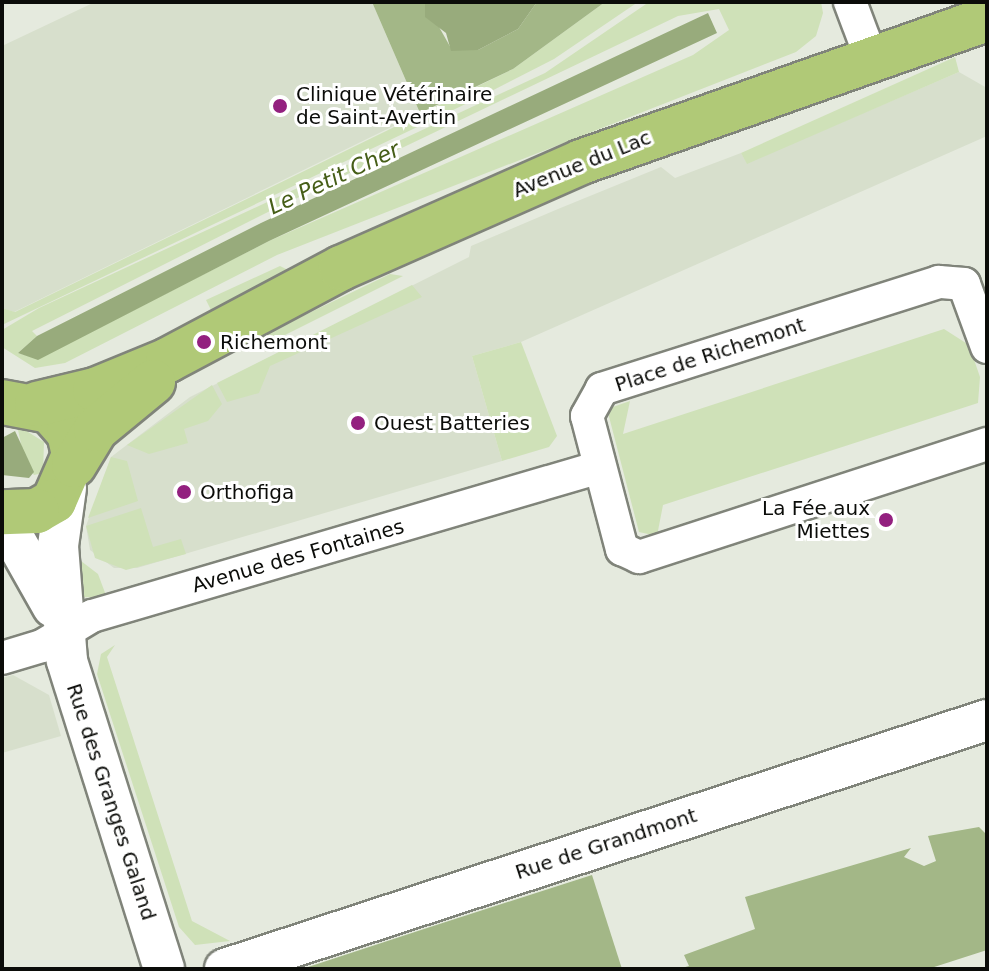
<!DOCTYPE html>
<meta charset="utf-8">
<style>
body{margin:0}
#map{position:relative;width:989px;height:971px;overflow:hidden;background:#e5eade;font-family:"DejaVu Sans",sans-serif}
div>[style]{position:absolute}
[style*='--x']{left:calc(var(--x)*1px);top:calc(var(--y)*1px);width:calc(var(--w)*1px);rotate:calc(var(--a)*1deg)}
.built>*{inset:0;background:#d7dfcc}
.green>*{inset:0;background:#cfe1b8}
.forest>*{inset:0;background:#a3b787}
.water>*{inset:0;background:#98ab7c}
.roads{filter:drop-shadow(2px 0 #80847a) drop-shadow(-2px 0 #80847a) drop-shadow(0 2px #80847a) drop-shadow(0 -2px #80847a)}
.minor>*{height:32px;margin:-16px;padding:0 16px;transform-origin:16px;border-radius:16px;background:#fff}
.tertiary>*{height:40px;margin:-20px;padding:0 20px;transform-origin:20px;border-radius:20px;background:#fff}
.primary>*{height:44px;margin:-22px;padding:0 22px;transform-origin:22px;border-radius:22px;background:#b0c977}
.dots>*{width:22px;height:22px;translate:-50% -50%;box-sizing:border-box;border:4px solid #fff;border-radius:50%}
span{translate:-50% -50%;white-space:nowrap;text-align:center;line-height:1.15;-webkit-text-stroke:6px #fff;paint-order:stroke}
.poi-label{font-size:20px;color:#0b0c09}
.left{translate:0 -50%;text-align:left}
.right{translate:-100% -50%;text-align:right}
.street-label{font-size:20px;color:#0b0c09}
.water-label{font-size:22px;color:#465e18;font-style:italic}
.frame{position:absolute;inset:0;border:4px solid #0b0c09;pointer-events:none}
</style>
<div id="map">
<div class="built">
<div style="clip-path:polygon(95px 2px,372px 2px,420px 113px,14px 312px,2px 308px,2px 46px)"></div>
<div style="clip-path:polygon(959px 72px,987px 88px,987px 136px,521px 342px,472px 356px,502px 461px,137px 568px,114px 568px,90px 550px,86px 526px,111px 457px,190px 397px,469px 257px,471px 246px,558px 209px,661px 167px,675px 178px,741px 153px,747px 163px)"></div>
<div style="clip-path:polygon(13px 675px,49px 695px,61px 736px,2px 753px,2px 678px)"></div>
</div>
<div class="green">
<div style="clip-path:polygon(605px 2px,638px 2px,554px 59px,474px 100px,2px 325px,2px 308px,15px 312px,513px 69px)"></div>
<div style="clip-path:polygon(evenodd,649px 2px,821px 2px,823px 13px,816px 36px,796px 52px,277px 255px,65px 363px,35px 368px,2px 347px,2px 330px,39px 308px,545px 73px,649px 2px,719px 9px,729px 30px,693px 55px,269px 241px,38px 359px,18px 353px,37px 336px,32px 331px,268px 212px,678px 16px,719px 9px)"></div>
<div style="clip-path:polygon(955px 57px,959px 72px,747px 164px,741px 153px)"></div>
<div style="clip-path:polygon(280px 266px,288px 270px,212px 312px,206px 300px)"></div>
<div style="clip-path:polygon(390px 274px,403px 276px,267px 344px,253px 340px)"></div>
<div style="clip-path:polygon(412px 285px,422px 297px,270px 366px,259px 393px,227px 402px,217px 383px)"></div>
<div style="clip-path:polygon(944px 329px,969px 345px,980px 377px,978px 403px,663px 505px,657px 536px,639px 532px,607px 409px,630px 401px,623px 434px)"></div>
<div style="clip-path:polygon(521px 342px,557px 436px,549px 447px,502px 461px,472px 356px)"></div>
<div style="clip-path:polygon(212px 385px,222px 404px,208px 421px,184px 429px,188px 443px,149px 454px,127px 445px)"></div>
<div style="clip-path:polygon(17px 425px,44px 442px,43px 473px,34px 475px,25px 463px)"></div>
<div style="clip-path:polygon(111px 457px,127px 461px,138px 501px,88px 518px)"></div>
<div style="clip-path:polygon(141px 508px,153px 547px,181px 539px,186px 554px,126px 570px,95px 558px,86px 526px)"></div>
<div style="clip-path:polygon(81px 561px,98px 574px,107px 598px,82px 597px,72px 562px)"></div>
<div style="clip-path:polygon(115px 645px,107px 657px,192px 921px,230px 941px,195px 945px,179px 927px,97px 674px,101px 654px)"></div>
</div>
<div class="forest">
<div style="clip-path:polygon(372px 2px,425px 2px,452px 50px,478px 50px,518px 29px,537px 2px,605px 2px,513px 69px,420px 113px)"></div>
<div style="clip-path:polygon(979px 827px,987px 835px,987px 950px,928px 969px,678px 969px,689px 966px,684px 955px,755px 929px,745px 897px,911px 848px,904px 857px,924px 866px,936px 861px,928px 836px)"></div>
<div style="clip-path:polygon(592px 875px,622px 969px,302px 969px,424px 929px)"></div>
</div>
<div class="water">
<div style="clip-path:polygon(425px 2px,537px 2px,518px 29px,478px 50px,451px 51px,446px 33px,425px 17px)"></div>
<div style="clip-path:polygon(708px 13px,717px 33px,269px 241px,38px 360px,18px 353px,37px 336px,261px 223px)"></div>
<div style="clip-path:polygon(15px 431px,34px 472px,29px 478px,2px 475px,2px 438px)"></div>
</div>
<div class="roads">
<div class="minor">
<div style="--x:850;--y:2;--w:57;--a:69.3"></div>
<div style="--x:987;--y:347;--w:67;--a:-110.1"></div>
<div style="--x:964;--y:284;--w:25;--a:-175"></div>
<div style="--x:939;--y:282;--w:354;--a:162.4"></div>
<div style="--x:602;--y:389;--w:31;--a:119"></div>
<div style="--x:587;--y:416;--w:138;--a:75.3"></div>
<div style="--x:622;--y:549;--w:19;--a:25"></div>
<div style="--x:639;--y:557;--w:366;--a:-18"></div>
<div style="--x:2;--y:658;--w:42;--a:-16.7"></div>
<div style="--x:42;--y:646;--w:58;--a:-31"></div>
<div style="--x:92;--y:616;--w:529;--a:-16.35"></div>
</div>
<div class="tertiary">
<div style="--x:66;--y:488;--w:59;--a:97.9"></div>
<div style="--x:58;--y:546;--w:115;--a:85.5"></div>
<div style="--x:67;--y:661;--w:323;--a:72.5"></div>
<div style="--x:2;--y:517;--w:103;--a:60.5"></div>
<div style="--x:225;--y:969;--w:802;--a:-18.1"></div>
</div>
<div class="primary">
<div style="--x:2;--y:402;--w:49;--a:10.6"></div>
<div style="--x:50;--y:411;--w:29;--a:49"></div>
<div style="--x:69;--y:433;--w:23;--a:77"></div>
<div style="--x:74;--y:455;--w:50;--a:113.5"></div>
<div style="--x:54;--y:501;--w:20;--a:150"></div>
<div style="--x:37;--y:511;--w:35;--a:178"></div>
<div style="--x:37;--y:404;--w:60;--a:-13.6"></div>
<div style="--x:95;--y:390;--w:79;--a:-22.3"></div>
<div style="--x:168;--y:360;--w:196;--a:-28"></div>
<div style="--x:341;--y:268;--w:262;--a:-23.8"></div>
<div style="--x:581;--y:162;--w:430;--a:-19.4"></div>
<div style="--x:74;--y:465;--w:42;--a:-58.6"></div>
<div style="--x:96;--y:429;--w:74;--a:-39.5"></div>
</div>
</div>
<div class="dots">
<div style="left:280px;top:106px;background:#93207f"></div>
<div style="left:204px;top:342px;background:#93207f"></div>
<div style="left:358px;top:423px;background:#93207f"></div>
<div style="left:184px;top:492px;background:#93207f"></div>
<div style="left:886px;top:520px;background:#93207f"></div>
</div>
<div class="poi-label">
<span class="left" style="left:296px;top:106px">Clinique Vétérinaire<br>de Saint-Avertin</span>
<span class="left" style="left:220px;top:342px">Richemont</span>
<span class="left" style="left:374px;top:423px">Ouest Batteries</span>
<span class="left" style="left:200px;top:492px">Orthofiga</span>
<span class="right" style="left:870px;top:520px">La Fée aux<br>Miettes</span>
</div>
<div class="street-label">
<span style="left:582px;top:164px;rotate:-22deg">Avenue du Lac</span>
<span style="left:710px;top:355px;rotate:-18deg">Place de Richemont</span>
<span style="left:298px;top:556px;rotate:-16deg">Avenue des Fontaines</span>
<span style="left:111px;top:802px;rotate:72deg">Rue des Granges Galand</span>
<span style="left:606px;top:844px;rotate:-18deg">Rue de Grandmont</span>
</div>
<div class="water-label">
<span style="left:334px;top:178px;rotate:-25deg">Le Petit Cher</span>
</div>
<div class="frame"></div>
</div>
